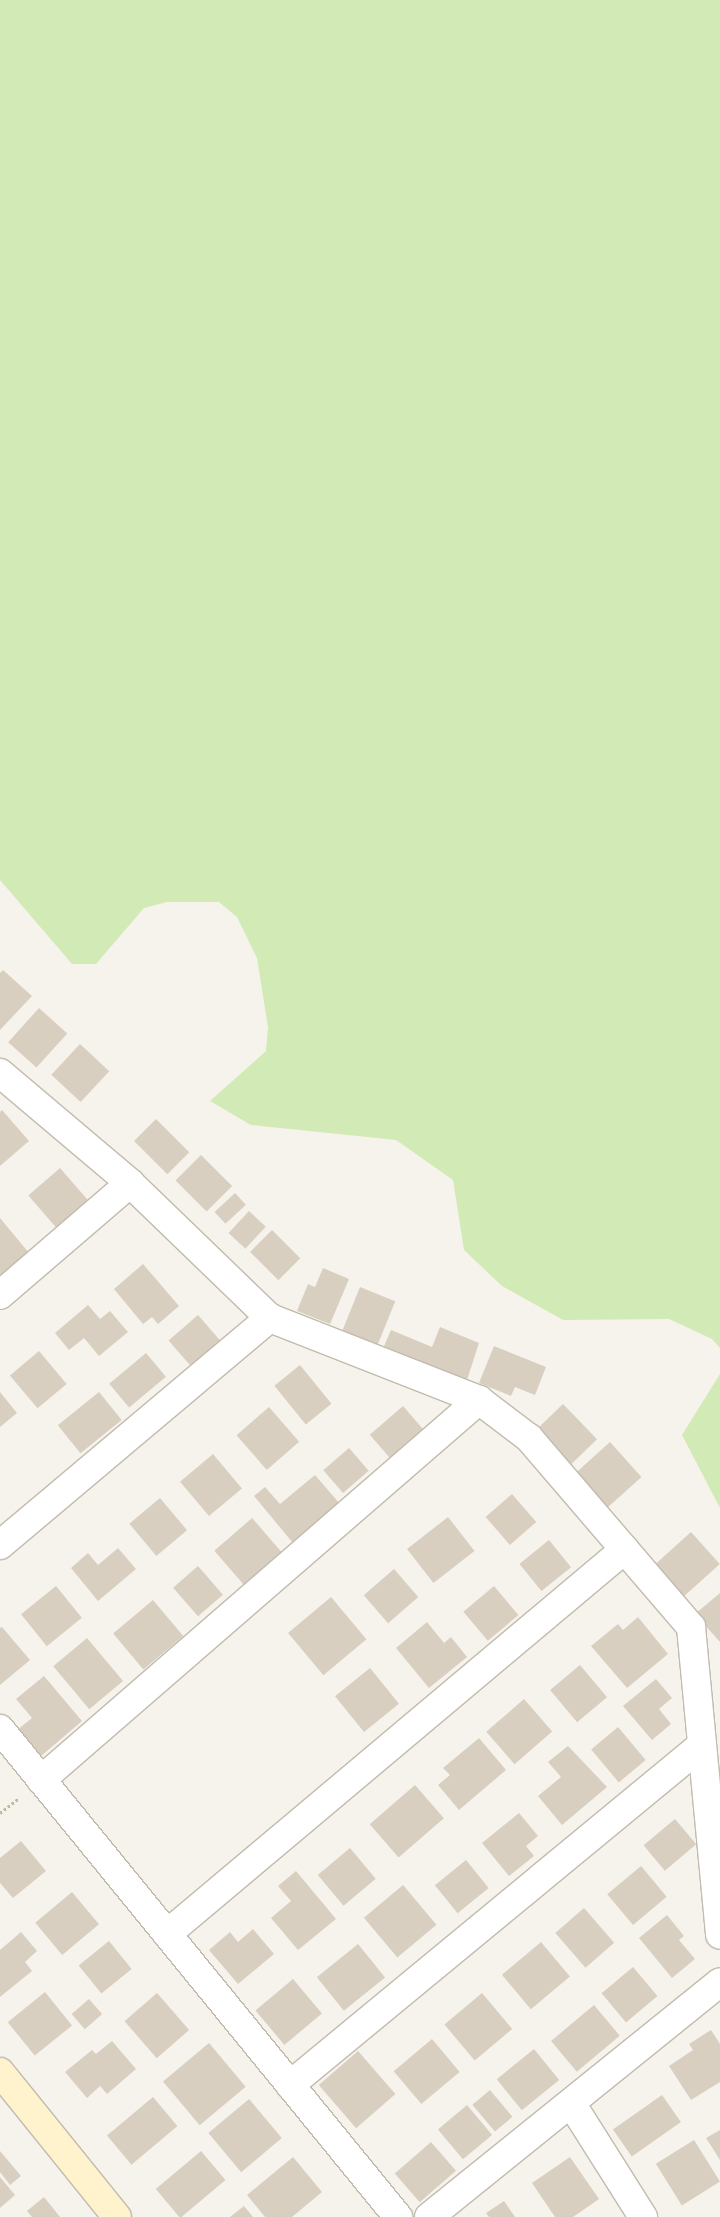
<!DOCTYPE html>
<style>
body{margin:0}
#map{position:relative;width:720px;height:2217px;overflow:hidden;background:#f6f3ec;font-family:Figtree,sans-serif}
div>[style]{position:absolute}
[style*='--x']{left:calc(var(--x)*1px);top:calc(var(--y)*1px);width:calc(var(--w)*1px);rotate:calc(var(--a)*1deg)}
.green>*{inset:0;background:#d2eab5}
.building>*{inset:0;background:#d8cfc1;transform-origin:0 0}
.path>*{height:3px;margin-top:-1.5px;transform-origin:0;background:repeating-linear-gradient(90deg,#c4b79f 0 2.5px,transparent 0 5px)}
.roads{filter:drop-shadow(1px 0 #c2bbae) drop-shadow(-1px 0 #c2bbae) drop-shadow(0 1px #c2bbae) drop-shadow(0 -1px #c2bbae)}
.street>*{height:28px;margin:-14px;padding:0 14px;transform-origin:14px;border-radius:14px;background:#fff}
.secondary>*{height:28px;margin:-14px;padding:0 14px;transform-origin:14px;border-radius:14px;background:#fff3cd}
span{translate:-50% -50%;white-space:nowrap;text-align:center;line-height:1.15;-webkit-text-stroke:4px #fff;paint-order:stroke}
</style>
<div id="map">
<div class="green">
<div style="clip-path:polygon(0 0,720px 0,720px 1348px,712px 1339px,669px 1319px,563px 1320px,502px 1286px,464px 1250px,453px 1180px,396px 1140px,251px 1125px,210px 1101px,266px 1051px,268px 1027px,257px 958px,237px 917px,219px 902px,167px 902px,144px 908px,96px 964px,72px 964px,0 880px)"></div>
<div style="clip-path:polygon(720px 1374px,720px 1508px,682px 1435px)"></div>
</div>
<div class="building">
<div style="clip-path:polygon(3px 970px,32px 996px,0 1030px,0 973px)"></div>
<div style="left:39px;top:1008px;width:38px;height:46px;rotate:42deg"></div>
<div style="left:80px;top:1044px;width:40px;height:42px;rotate:43deg"></div>
<div style="clip-path:polygon(2px 1110px,29px 1141px,0 1166px,0 1112px)"></div>
<div style="left:156px;top:1119px;width:47px;height:31px;rotate:45deg"></div>
<div style="left:201px;top:1155px;width:44px;height:36px;rotate:45deg"></div>
<div style="left:60px;top:1168px;width:46px;height:42px;rotate:49deg"></div>
<div style="left:235px;top:1193px;width:16px;height:28px;rotate:47deg"></div>
<div style="left:249px;top:1211px;width:23px;height:30px;rotate:43deg"></div>
<div style="clip-path:polygon(0 1218px,29px 1253px,0 1277px)"></div>
<div style="left:272px;top:1230px;width:40px;height:31px;rotate:45deg"></div>
<div style="clip-path:polygon(143px 1264px,179px 1306px,158px 1324px,152px 1317px,143px 1324px,114px 1289px)"></div>
<div style="clip-path:polygon(323px 1268px,349px 1279px,330px 1324px,297px 1311px,308px 1284px,315px 1287px)"></div>
<div style="left:360px;top:1287px;width:38px;height:52px;rotate:22deg"></div>
<div style="clip-path:polygon(88px 1305px,100px 1319px,110px 1311px,128px 1332px,99px 1356px,84px 1338px,69px 1350px,55px 1333px)"></div>
<div style="left:198px;top:1315px;width:41px;height:39px;rotate:49deg"></div>
<div style="clip-path:polygon(440px 1327px,479px 1343px,465px 1386px,382px 1351px,391px 1330px,432px 1347px)"></div>
<div style="clip-path:polygon(494px 1346px,546px 1367px,535px 1395px,515px 1387px,511px 1396px,479px 1383px)"></div>
<div style="left:39px;top:1351px;width:43px;height:38px;rotate:50deg"></div>
<div style="left:146px;top:1353px;width:31px;height:48px;rotate:50deg"></div>
<div style="left:300px;top:1365px;width:50px;height:33px;rotate:51deg"></div>
<div style="clip-path:polygon(0 1392px,17px 1413px,0 1427px)"></div>
<div style="left:99px;top:1392px;width:36px;height:53px;rotate:51deg"></div>
<div style="left:563px;top:1404px;width:49px;height:40px;rotate:46deg"></div>
<div style="left:403px;top:1406px;width:37px;height:44px;rotate:49deg"></div>
<div style="left:269px;top:1407px;width:46px;height:43px;rotate:49deg"></div>
<div style="left:610px;top:1442px;width:47px;height:50px;rotate:48deg"></div>
<div style="left:349px;top:1448px;width:30px;height:34px;rotate:49deg"></div>
<div style="left:213px;top:1454px;width:45px;height:43px;rotate:50deg"></div>
<div style="clip-path:polygon(315px 1475px,340px 1504px,293px 1543px,254px 1496px,265px 1487px,280px 1504px)"></div>
<div style="left:512px;top:1494px;width:37px;height:35px;rotate:49deg"></div>
<div style="left:160px;top:1498px;width:42px;height:40px;rotate:50deg"></div>
<div style="left:448px;top:1517px;width:43px;height:52px;rotate:52deg"></div>
<div style="left:252px;top:1518px;width:46px;height:50px;rotate:49deg"></div>
<div style="left:691px;top:1532px;width:43px;height:50px;rotate:48deg"></div>
<div style="left:549px;top:1540px;width:35px;height:38px;rotate:51deg"></div>
<div style="clip-path:polygon(118px 1548px,136px 1569px,98px 1601px,71px 1568px,88px 1553px,98px 1565px)"></div>
<div style="left:198px;top:1566px;width:38px;height:33px;rotate:49deg"></div>
<div style="left:394px;top:1569px;width:37px;height:40px;rotate:49deg"></div>
<div style="left:56px;top:1586px;width:41px;height:45px;rotate:51deg"></div>
<div style="left:494px;top:1586px;width:38px;height:40px;rotate:50deg"></div>
<div style="clip-path:polygon(720px 1593px,720px 1642px,695px 1614px)"></div>
<div style="left:331px;top:1597px;width:55px;height:56px;rotate:50deg"></div>
<div style="left:153px;top:1600px;width:47px;height:52px;rotate:50deg"></div>
<div style="clip-path:polygon(638px 1617px,668px 1654px,627px 1688px,591px 1646px,618px 1624px,623px 1630px)"></div>
<div style="clip-path:polygon(427px 1622px,444px 1643px,451px 1637px,467px 1657px,429px 1688px,396px 1648px)"></div>
<div style="clip-path:polygon(2px 1627px,30px 1660px,0 1685px,0 1628px)"></div>
<div style="left:87px;top:1638px;width:56px;height:44px;rotate:50deg"></div>
<div style="left:580px;top:1665px;width:42px;height:39px;rotate:50deg"></div>
<div style="left:370px;top:1668px;width:46px;height:45px;rotate:51deg"></div>
<div style="clip-path:polygon(44px 1676px,82px 1721px,40px 1757px,17px 1730px,32px 1718px,16px 1699px)"></div>
<div style="clip-path:polygon(656px 1679px,672px 1698px,659px 1709px,671px 1724px,652px 1740px,623px 1706px)"></div>
<div style="left:524px;top:1699px;width:43px;height:50px;rotate:49deg"></div>
<div style="left:618px;top:1727px;width:43px;height:35px;rotate:50deg"></div>
<div style="clip-path:polygon(479px 1738px,506px 1770px,459px 1810px,438px 1785px,450px 1775px,443px 1768px)"></div>
<div style="clip-path:polygon(568px 1746px,607px 1787px,562px 1825px,538px 1796px,561px 1777px,548px 1762px)"></div>
<div style="left:415px;top:1785px;width:44px;height:60px;rotate:49deg"></div>
<div style="clip-path:polygon(519px 1813px,538px 1836px,526px 1846px,534px 1856px,509px 1876px,482px 1843px)"></div>
<div style="left:675px;top:1819px;width:33px;height:41px;rotate:50deg"></div>
<div style="clip-path:polygon(21px 1841px,46px 1871px,13px 1898px,0 1883px,0 1858px)"></div>
<div style="left:350px;top:1848px;width:40px;height:42px;rotate:50deg"></div>
<div style="left:466px;top:1860px;width:36px;height:40px;rotate:51deg"></div>
<div style="left:641px;top:1866px;width:40px;height:44px;rotate:50deg"></div>
<div style="clip-path:polygon(296px 1871px,336px 1919px,298px 1950px,271px 1918px,291px 1901px,278px 1886px)"></div>
<div style="left:403px;top:1885px;width:52px;height:51px;rotate:50deg"></div>
<div style="left:72px;top:1892px;width:42px;height:48px;rotate:50deg"></div>
<div style="left:584px;top:1908px;width:46px;height:38px;rotate:49deg"></div>
<div style="clip-path:polygon(667px 1915px,684px 1936px,679px 1940px,695px 1959px,672px 1978px,639px 1938px)"></div>
<div style="clip-path:polygon(253px 1929px,274px 1954px,238px 1984px,209px 1950px,230px 1932px,238px 1942px)"></div>
<div style="clip-path:polygon(21px 1932px,37px 1951px,25px 1962px,32px 1971px,0 1997px,0 1950px)"></div>
<div style="left:109px;top:1941px;width:36px;height:39px;rotate:51deg"></div>
<div style="left:541px;top:1942px;width:45px;height:51px;rotate:50deg"></div>
<div style="left:358px;top:1944px;width:43px;height:53px;rotate:51deg"></div>
<div style="left:633px;top:1967px;width:38px;height:41px;rotate:50deg"></div>
<div style="left:293px;top:1979px;width:45px;height:49px;rotate:50deg"></div>
<div style="left:45px;top:1992px;width:43px;height:48px;rotate:51deg"></div>
<div style="left:157px;top:1993px;width:49px;height:43px;rotate:49deg"></div>
<div style="left:482px;top:1993px;width:47px;height:49px;rotate:50deg"></div>
<div style="left:89px;top:1999px;width:20px;height:23px;rotate:49deg"></div>
<div style="left:594px;top:2005px;width:40px;height:56px;rotate:50deg"></div>
<div style="clip-path:polygon(711px 2030px,720px 2044px,720px 2082px,691px 2100px,669px 2066px,693px 2050px,689px 2044px)"></div>
<div style="left:432px;top:2039px;width:43px;height:50px;rotate:50deg"></div>
<div style="clip-path:polygon(112px 2041px,136px 2069px,107px 2094px,100px 2086px,87px 2098px,65px 2072px,92px 2050px,96px 2054px)"></div>
<div style="left:209px;top:2043px;width:57px;height:60px;rotate:50deg"></div>
<div style="left:534px;top:2049px;width:40px;height:48px;rotate:51deg"></div>
<div style="left:358px;top:2051px;width:57px;height:52px;rotate:49deg"></div>
<div style="left:490px;top:2090px;width:35px;height:23px;rotate:50deg"></div>
<div style="left:662px;top:2095px;width:33px;height:60px;rotate:55deg"></div>
<div style="left:153px;top:2097px;width:38px;height:60px;rotate:50deg"></div>
<div style="left:249px;top:2099px;width:51px;height:53px;rotate:50deg"></div>
<div style="left:467px;top:2105px;width:39px;height:38px;rotate:50deg"></div>
<div style="clip-path:polygon(720px 2130px,720px 2160px,706px 2138px)"></div>
<div style="left:694px;top:2140px;width:49px;height:45px;rotate:58deg"></div>
<div style="left:431px;top:2142px;width:38px;height:48px;rotate:49deg"></div>
<div style="clip-path:polygon(0 2151px,21px 2176px,10px 2185px,0 2172px)"></div>
<div style="left:201px;top:2151px;width:38px;height:59px;rotate:50deg"></div>
<div style="clip-path:polygon(293px 2157px,322px 2192px,292px 2217px,265px 2217px,247px 2195px)"></div>
<div style="clip-path:polygon(570px 2157px,599px 2199px,573px 2217px,555px 2217px,532px 2183px)"></div>
<div style="clip-path:polygon(0 2177px,15px 2195px,0 2208px)"></div>
<div style="clip-path:polygon(44px 2197px,60px 2217px,32px 2217px,27px 2211px)"></div>
<div style="clip-path:polygon(504px 2201px,515px 2217px,489px 2217px,486px 2213px)"></div>
<div style="clip-path:polygon(244px 2206px,253px 2217px,230px 2217px)"></div>
</div>
<div class="path">
<div style="--x:0;--y:1813;--w:24;--a:-38"></div>
</div>
<div class="roads">
<div class="street">
<div style="--x:0;--y:1073;--w:170;--a:40.2"></div>
<div style="--x:130;--y:1183;--w:194;--a:44"></div>
<div style="--x:270;--y:1318;--w:225;--a:21.4"></div>
<div style="--x:479;--y:1400;--w:63;--a:37.2"></div>
<div style="--x:529;--y:1438;--w:249;--a:49.4"></div>
<div style="--x:691;--y:1627;--w:309;--a:84.6"></div>
<div style="--x:0;--y:1295;--w:172;--a:-40.7"></div>
<div style="--x:0;--y:1545;--w:353;--a:-40.1"></div>
<div style="--x:0;--y:1729;--w:630;--a:50.8"></div>
<div style="--x:41;--y:1780;--w:580;--a:-40.94"></div>
<div style="--x:167;--y:1934;--w:598;--a:-40.05"></div>
<div style="--x:290;--y:2085;--w:534;--a:-39.53"></div>
<div style="--x:571;--y:2103;--w:135;--a:57.7"></div>
<div style="--x:429;--y:2217;--w:374;--a:-38.9"></div>
</div>
<div class="secondary">
<div style="--x:0;--y:2072;--w:186;--a:51.1"></div>
</div>
</div>
</div>
